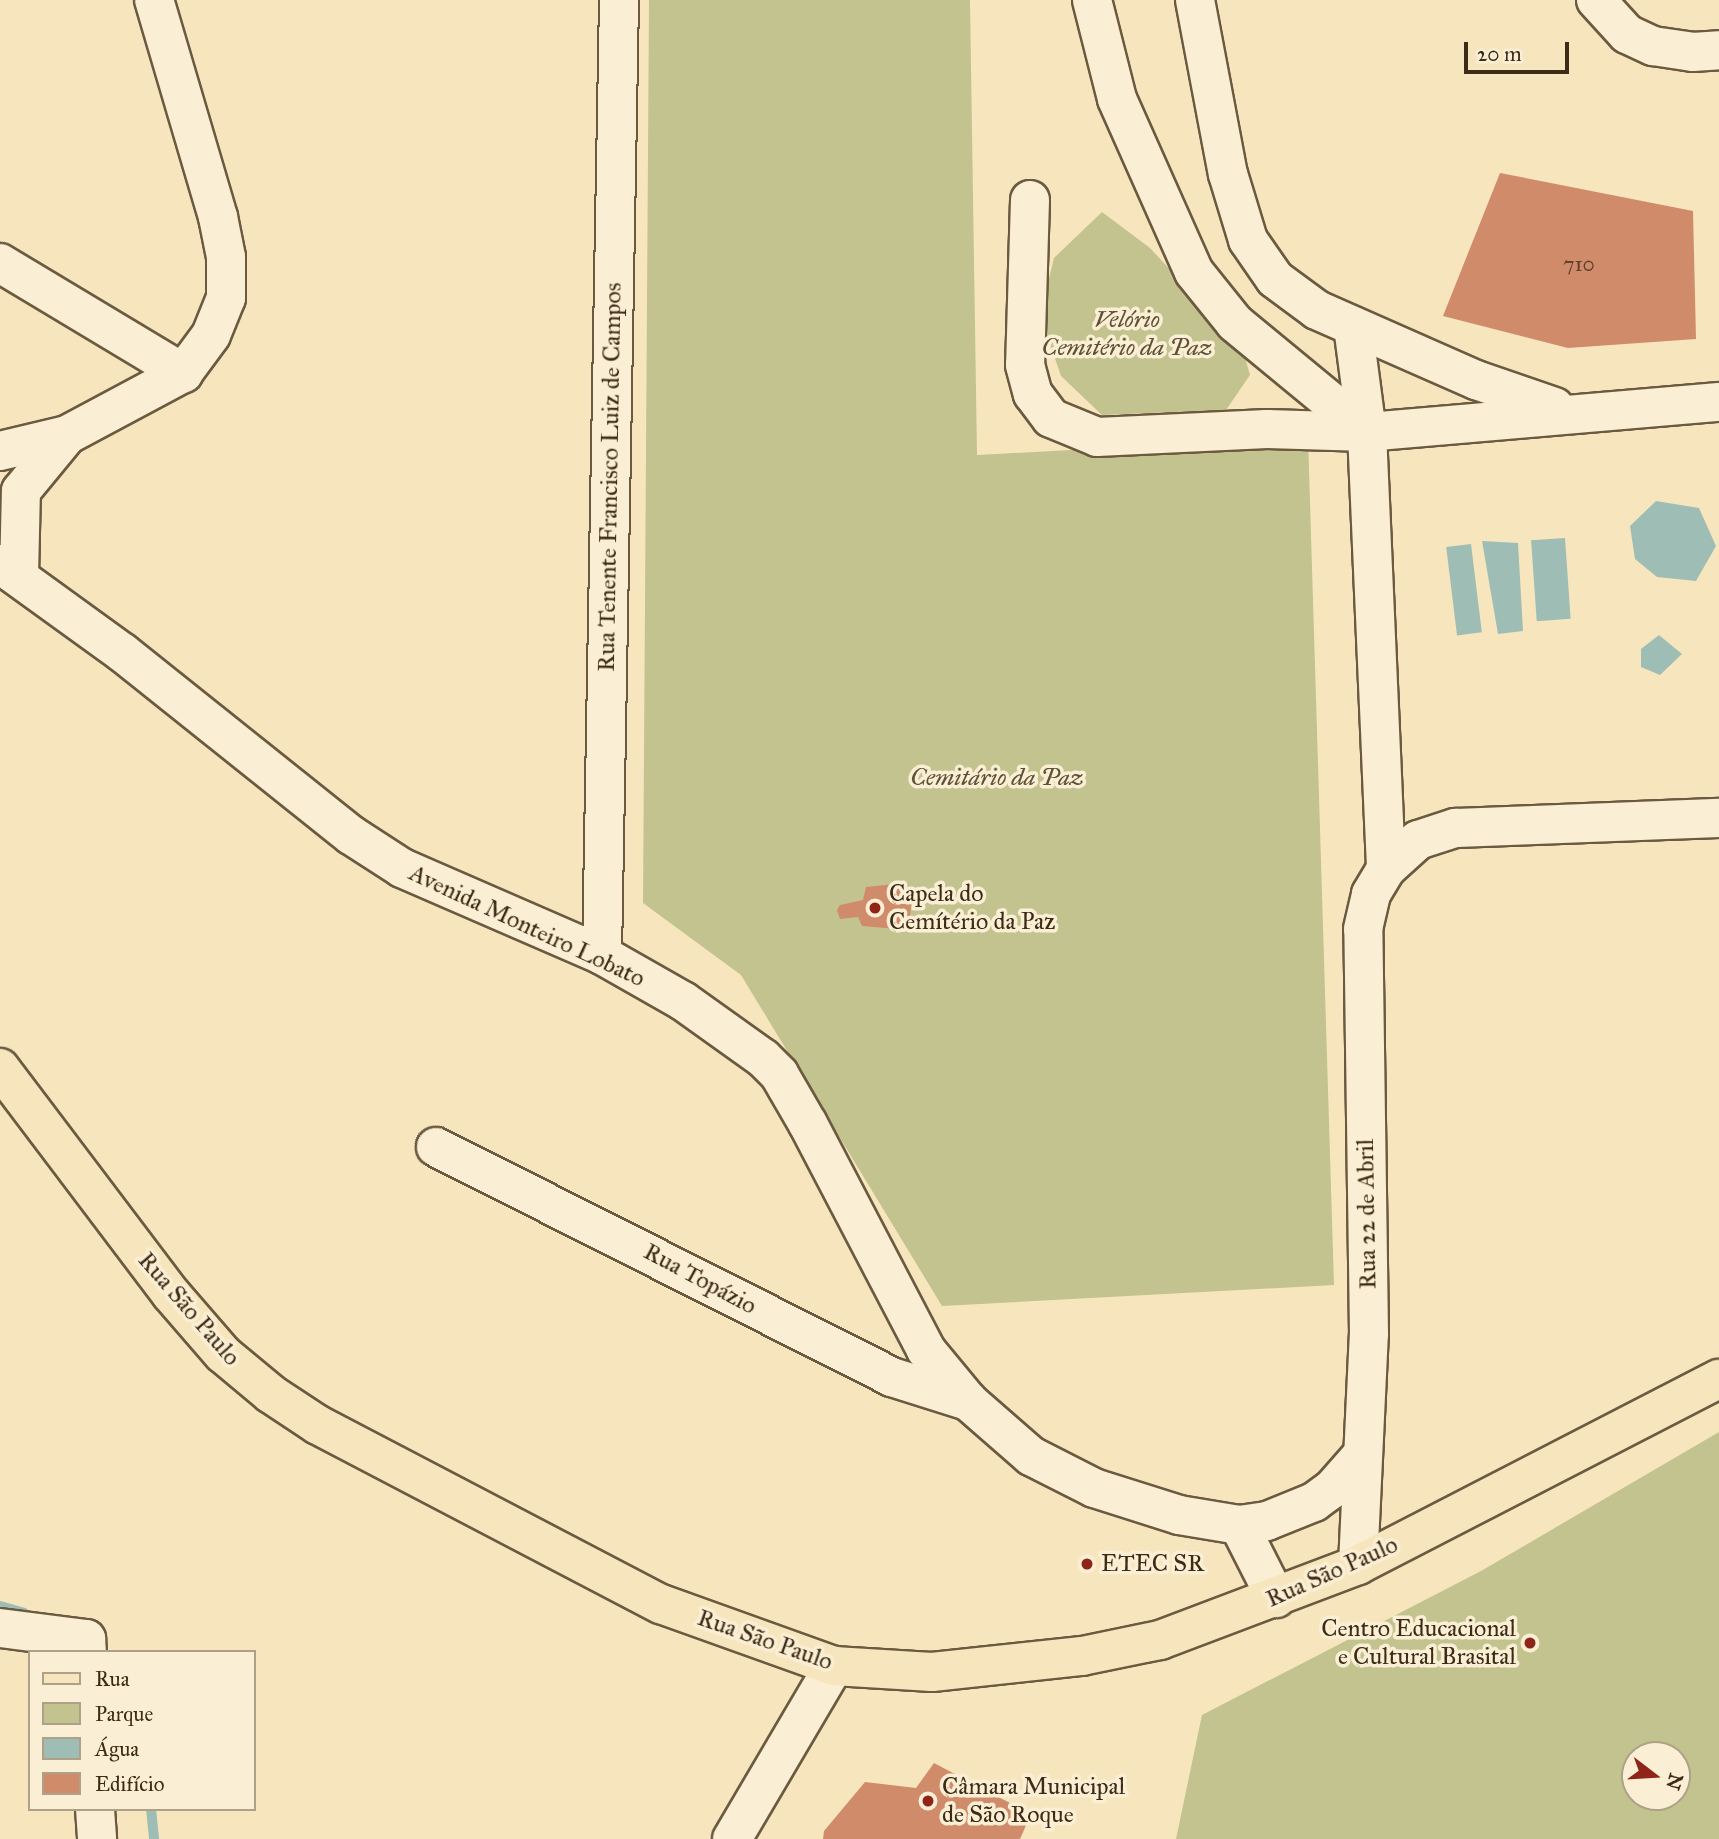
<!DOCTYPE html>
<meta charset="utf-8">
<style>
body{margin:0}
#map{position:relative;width:1719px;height:1839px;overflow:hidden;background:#f7e6bd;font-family:"IM FELL Great Primer",serif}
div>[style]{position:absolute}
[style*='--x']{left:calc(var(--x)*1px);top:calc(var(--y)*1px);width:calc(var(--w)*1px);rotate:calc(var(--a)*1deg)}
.green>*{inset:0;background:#c2c38e}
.water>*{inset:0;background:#9ebeb5;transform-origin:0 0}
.stream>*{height:10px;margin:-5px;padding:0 5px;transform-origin:5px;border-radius:5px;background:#9ebeb5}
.building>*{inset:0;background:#d08b6b}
.roads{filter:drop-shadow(2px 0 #6b5a40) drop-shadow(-2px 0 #6b5a40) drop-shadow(0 2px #6b5a40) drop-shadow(0 -2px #6b5a40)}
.minor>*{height:38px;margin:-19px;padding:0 19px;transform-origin:19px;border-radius:19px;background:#faefd4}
.major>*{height:38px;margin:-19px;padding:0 19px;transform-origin:19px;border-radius:19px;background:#f7e6bd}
.dots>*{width:19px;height:19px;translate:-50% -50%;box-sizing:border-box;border:4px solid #faefd4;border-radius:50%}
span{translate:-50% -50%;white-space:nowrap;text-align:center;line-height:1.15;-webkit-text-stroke:7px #faefd4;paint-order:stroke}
.number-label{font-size:21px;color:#61432c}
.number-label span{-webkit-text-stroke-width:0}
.park-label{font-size:24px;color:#5e5135;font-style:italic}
.street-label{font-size:24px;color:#3c2b17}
.poi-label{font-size:24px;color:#3c2b17}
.left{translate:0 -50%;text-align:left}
.right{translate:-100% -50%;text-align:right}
.legend{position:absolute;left:28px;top:1650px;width:228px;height:161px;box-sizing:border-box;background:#faefd4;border:2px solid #aea188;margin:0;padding:9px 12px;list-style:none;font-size:21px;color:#3c2b17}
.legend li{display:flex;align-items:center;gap:14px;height:35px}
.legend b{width:35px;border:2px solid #aea188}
.north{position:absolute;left:1621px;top:1741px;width:70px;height:70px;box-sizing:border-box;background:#faefd4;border:2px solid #aea188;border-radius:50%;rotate:107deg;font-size:19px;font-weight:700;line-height:28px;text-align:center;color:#3c2b17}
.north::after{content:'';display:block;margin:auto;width:24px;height:32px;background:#8f2418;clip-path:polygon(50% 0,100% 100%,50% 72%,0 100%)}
.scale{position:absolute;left:1464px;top:42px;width:105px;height:32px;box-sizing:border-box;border:4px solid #3c2b17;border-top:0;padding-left:9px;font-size:21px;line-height:24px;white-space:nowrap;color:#3c2b17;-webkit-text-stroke:5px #faefd4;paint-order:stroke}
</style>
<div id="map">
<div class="green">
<div style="clip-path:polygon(649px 0,970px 0,977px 455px,1308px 437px,1334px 1285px,942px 1306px,741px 975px,643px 903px)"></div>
<div style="clip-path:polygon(1102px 212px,1150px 248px,1242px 347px,1250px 375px,1226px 410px,1102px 415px,1061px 376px,1040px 315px,1054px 258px)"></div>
<div style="clip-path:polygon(evenodd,1719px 1432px,1719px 1839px,1176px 1839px,1202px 1715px,1481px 1571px,1719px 1432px,1677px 1755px,1677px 1797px,1635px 1797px,1635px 1755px,1677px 1755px)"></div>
</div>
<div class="water">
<div style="clip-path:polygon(1656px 501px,1699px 508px,1716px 546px,1696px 581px,1657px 577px,1635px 559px,1630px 526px)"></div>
<div style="left:1565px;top:538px;width:81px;height:34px;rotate:86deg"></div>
<div style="clip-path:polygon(1482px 541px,1518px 543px,1523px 631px,1498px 634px)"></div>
<div style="left:1471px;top:544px;width:89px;height:25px;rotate:83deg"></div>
<div style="clip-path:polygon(1659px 635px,1682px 654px,1660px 675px,1641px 667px,1641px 649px)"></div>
</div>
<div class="stream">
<div style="--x:0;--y:1606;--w:25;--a:16"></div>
<div style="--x:151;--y:1809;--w:30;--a:84"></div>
</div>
<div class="building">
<div style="clip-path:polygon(1500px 173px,1693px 211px,1696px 339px,1568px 348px,1443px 316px)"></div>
<div style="clip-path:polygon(904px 883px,911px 904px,909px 930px,862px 926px,858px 917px,840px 919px,837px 910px,840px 905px,863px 900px,866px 887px)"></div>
<div style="clip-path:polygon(934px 1763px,1031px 1814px,1020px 1839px,823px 1839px,824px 1831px,865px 1782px,916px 1788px)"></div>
</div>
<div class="roads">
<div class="minor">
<div style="--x:1092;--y:0;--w:102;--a:75.8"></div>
<div style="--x:1117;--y:99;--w:189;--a:66"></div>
<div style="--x:1194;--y:272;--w:65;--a:51.2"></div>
<div style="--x:1235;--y:323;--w:171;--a:39.5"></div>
<div style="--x:1367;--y:432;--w:353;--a:-4.9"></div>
<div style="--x:1195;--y:0;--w:177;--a:79.3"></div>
<div style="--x:1228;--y:174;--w:69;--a:73.1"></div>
<div style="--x:1248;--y:240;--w:47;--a:55.3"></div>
<div style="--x:1275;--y:279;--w:52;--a:36.4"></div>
<div style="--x:1317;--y:310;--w:174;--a:23.8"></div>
<div style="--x:1476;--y:380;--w:83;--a:18.9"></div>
<div style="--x:1596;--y:0;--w:46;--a:47.6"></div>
<div style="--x:1627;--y:34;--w:29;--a:25"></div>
<div style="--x:1653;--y:46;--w:40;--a:8.5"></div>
<div style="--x:1693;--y:52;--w:26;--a:-4"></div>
<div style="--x:1030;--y:200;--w:165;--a:91.7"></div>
<div style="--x:1025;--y:365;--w:30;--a:75"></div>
<div style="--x:1033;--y:394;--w:30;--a:53"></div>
<div style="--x:1051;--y:418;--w:50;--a:22.4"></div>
<div style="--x:1097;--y:437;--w:170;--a:-2.7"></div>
<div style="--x:1267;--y:429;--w:100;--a:1.7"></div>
<div style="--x:0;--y:263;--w:214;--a:31"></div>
<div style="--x:1353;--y:326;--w:107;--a:82.5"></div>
<div style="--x:1367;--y:432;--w:437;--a:87.5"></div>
<div style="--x:0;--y:451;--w:69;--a:-13.4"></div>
<div style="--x:67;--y:435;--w:132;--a:-28.1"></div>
<div style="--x:183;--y:373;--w:47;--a:-53.6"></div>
<div style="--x:211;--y:335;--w:40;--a:-68"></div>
<div style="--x:226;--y:298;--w:41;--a:-90"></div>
<div style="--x:226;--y:257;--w:41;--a:-101.3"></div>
<div style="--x:218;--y:217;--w:226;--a:-106.4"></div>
<div style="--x:0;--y:564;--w:152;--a:35.9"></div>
<div style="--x:123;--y:653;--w:292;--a:38.6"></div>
<div style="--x:351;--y:835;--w:61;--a:32.9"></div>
<div style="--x:402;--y:868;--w:218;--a:23.5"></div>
<div style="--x:602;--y:955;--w:93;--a:29.6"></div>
<div style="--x:683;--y:1001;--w:98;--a:35.5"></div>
<div style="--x:763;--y:1058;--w:23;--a:45"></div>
<div style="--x:779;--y:1074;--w:58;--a:59.9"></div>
<div style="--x:808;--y:1124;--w:255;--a:62.4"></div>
<div style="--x:926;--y:1350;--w:66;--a:50.5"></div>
<div style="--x:968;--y:1401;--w:84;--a:41.1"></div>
<div style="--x:1031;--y:1456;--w:71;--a:26.9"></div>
<div style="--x:1094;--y:1488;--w:89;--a:17.6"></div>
<div style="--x:1179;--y:1515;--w:61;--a:9.5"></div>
<div style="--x:1239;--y:1525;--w:28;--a:-8"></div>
<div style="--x:1267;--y:1521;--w:51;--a:-22"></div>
<div style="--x:1314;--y:1502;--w:24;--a:-36"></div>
<div style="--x:1333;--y:1488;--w:43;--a:-48.8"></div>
<div style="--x:19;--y:576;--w:85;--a:-88.7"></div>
<div style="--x:21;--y:491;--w:72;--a:-50.6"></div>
<div style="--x:602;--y:955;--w:955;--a:-88.98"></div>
<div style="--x:436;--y:1147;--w:511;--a:26.77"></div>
<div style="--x:892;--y:1377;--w:80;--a:17.5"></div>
<div style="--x:1239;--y:1525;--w:82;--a:63.1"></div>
<div style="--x:1358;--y:1565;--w:231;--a:-87.3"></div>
<div style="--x:1369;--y:1334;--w:405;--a:-90.8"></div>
<div style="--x:1363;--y:929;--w:36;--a:-77"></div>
<div style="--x:1371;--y:894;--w:29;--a:-59"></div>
<div style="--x:1386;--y:869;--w:43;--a:-42.2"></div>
<div style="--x:1418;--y:840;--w:40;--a:-18"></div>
<div style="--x:1456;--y:828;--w:263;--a:-2.2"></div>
<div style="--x:0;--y:1628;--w:87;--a:7.3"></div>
<div style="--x:86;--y:1639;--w:13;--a:86"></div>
<div style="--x:95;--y:1809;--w:30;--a:86"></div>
<div style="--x:732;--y:1839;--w:201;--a:-59.5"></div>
</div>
<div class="major">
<div style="--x:0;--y:1068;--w:283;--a:52.9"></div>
<div style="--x:171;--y:1294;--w:79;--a:49.1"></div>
<div style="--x:223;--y:1354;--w:62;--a:39.8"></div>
<div style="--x:271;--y:1394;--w:56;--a:33.4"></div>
<div style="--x:318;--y:1425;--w:387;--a:27.6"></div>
<div style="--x:661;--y:1604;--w:184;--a:19.7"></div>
<div style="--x:834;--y:1666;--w:98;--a:3.5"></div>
<div style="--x:932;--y:1672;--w:151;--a:-6.1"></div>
<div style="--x:1082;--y:1656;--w:80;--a:-11.6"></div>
<div style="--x:1160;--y:1640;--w:212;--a:-20.7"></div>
<div style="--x:1358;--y:1565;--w:406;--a:-27.3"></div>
</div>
</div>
<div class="dots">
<div style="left:875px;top:908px;background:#8f2418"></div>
<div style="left:1087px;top:1564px;background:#8f2418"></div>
<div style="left:1530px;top:1643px;background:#8f2418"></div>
<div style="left:928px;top:1801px;background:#8f2418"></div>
</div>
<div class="number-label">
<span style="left:1579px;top:264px">710</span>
</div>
<div class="park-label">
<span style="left:1127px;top:334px">Velório<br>Cemitério da Paz</span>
<span style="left:997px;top:778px">Cemitário da Paz</span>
</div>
<div class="street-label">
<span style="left:610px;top:477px;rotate:-89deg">Rua Tenente Francisco Luiz de Campos</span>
<span style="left:527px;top:926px;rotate:25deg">Avenida Monteiro Lobato</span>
<span style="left:1367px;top:1214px;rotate:-91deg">Rua 22 de Abril</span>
<span style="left:700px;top:1279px;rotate:28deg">Rua Topázio</span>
<span style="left:189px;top:1309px;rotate:49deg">Rua São Paulo</span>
<span style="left:1332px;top:1572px;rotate:-24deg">Rua São Paulo</span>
<span style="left:765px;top:1640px;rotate:19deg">Rua São Paulo</span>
</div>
<div class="poi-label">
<span class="left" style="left:889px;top:908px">Capela do<br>Cemítério da Paz</span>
<span class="left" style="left:1101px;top:1564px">ETEC SR</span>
<span class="right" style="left:1516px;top:1643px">Centro Educacional<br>e Cultural Brasital</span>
<span class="left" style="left:942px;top:1801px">Câmara Municipal<br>de São Roque</span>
</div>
<ul class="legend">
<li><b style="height:9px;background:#f7e6bd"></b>Rua</li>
<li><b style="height:19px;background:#c2c38e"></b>Parque</li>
<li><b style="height:19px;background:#9ebeb5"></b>Água</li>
<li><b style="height:19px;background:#d08b6b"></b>Edifício</li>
</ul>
<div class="north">N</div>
<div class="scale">20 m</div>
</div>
